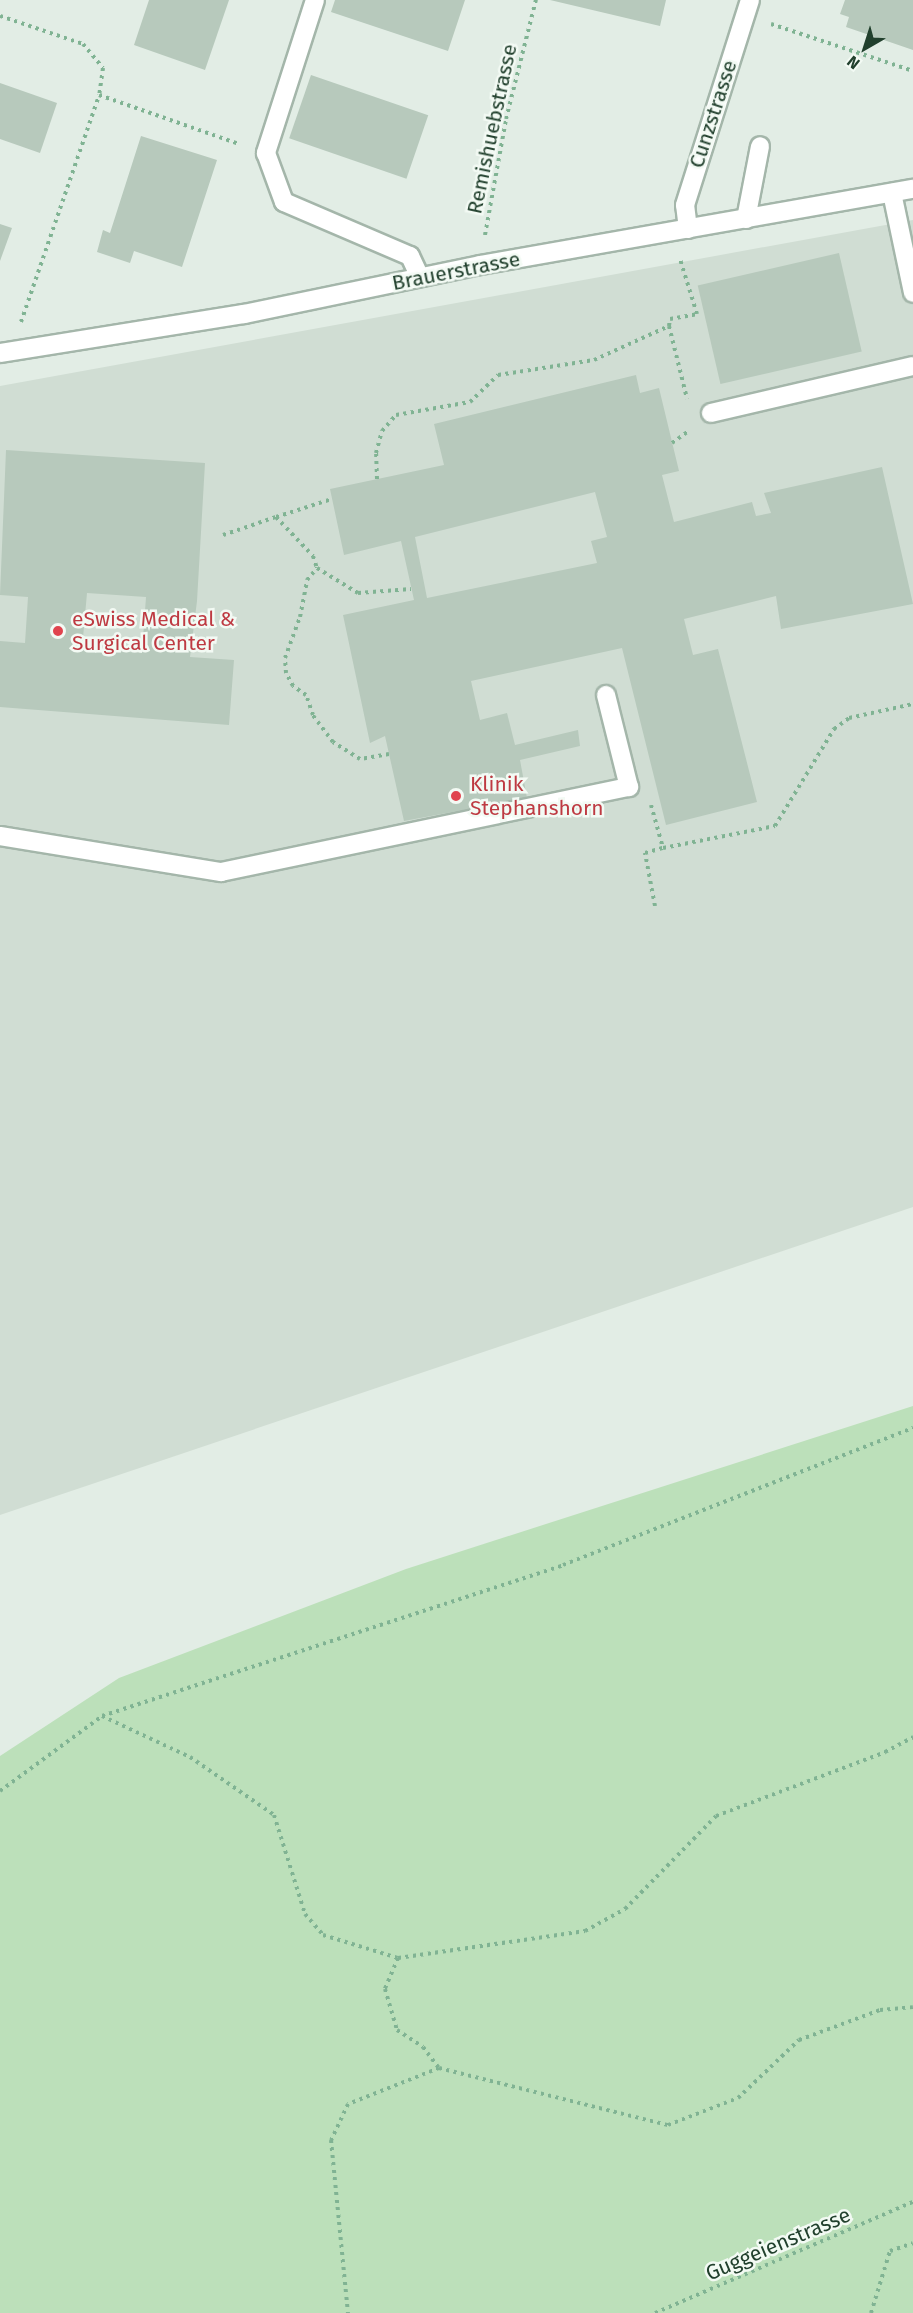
<!DOCTYPE html>
<style>
body{margin:0}
#map{position:relative;width:913px;height:2313px;overflow:hidden;background:#e2ede5;font-family:"Fira Sans",sans-serif}
div>[style]{position:absolute}
[style*='--x']{left:calc(var(--x)*1px);top:calc(var(--y)*1px);width:calc(var(--w)*1px);rotate:calc(var(--a)*1deg)}
.built>*{inset:0;background:#d0ddd3}
.green>*{inset:0;background:#bce0ba}
.building>*{inset:0;background:#b7c9bc;transform-origin:0 0}
.path>*{height:4px;margin-top:-2px;transform-origin:0;background:repeating-linear-gradient(90deg,#80b393 0 3px,transparent 0 7.5px)}
.roads{filter:drop-shadow(2px 0 #a4b6aa) drop-shadow(-2px 0 #a4b6aa) drop-shadow(0 2px #a4b6aa) drop-shadow(0 -2px #a4b6aa)}
.lane>*{height:18px;margin:-9px;padding:0 9px;transform-origin:9px;border-radius:9px;background:#fff}
.street>*{height:18px;margin:-9px;padding:0 9px;transform-origin:9px;border-radius:9px;background:#fff}
.dots>*{width:16px;height:16px;translate:-50% -50%;box-sizing:border-box;border:3px solid #f3faf4;border-radius:50%}
span{translate:-50% -50%;white-space:nowrap;text-align:center;line-height:1.15;-webkit-text-stroke:5px #f3faf4;paint-order:stroke}
.street-label{font-size:21px;color:#21402d}
.health-label{font-size:21px;color:#be3a42}
.left{translate:0 -50%;text-align:left}
.north{position:absolute;left:835px;top:18px;width:60px;height:60px;-webkit-text-stroke:4px #f3faf4;paint-order:stroke;rotate:219deg;font-size:16px;font-weight:700;line-height:24px;text-align:center;color:#21402d}
.north::after{content:'';display:block;margin:auto;width:21px;height:27px;background:#21402d;clip-path:polygon(50% 0,100% 100%,50% 72%,0 100%)}
</style>
<div id="map">
<div class="built">
<div style="clip-path:polygon(913px 220px,913px 1207px,0 1515px,0 386px)"></div>
</div>
<div class="green">
<div style="clip-path:polygon(913px 1406px,913px 2313px,0 2313px,0 1756px,119px 1678px,406px 1569px)"></div>
</div>
<div class="building">
<div style="clip-path:polygon(149px 0,229px 0,205px 70px,134px 45px)"></div>
<div style="clip-path:polygon(335px 0,465px 0,448px 51px,331px 12px)"></div>
<div style="clip-path:polygon(550px 0,666px 0,660px 26px)"></div>
<div style="clip-path:polygon(845px 0,913px 0,913px 50px,846px 27px,849px 17px,840px 14px)"></div>
<div style="left:311px;top:75px;width:124px;height:67px;rotate:19deg"></div>
<div style="clip-path:polygon(0 83px,57px 103px,40px 153px,0 139px)"></div>
<div style="clip-path:polygon(141px 136px,217px 160px,182px 267px,134px 251px,130px 263px,97px 252px,103px 230px,110px 233px)"></div>
<div style="clip-path:polygon(0 224px,12px 228px,0 261px)"></div>
<div style="left:839px;top:253px;width:101px;height:145px;rotate:77deg"></div>
<div style="clip-path:polygon(evenodd,636px 375px,640px 393px,659px 388px,679px 471px,662px 475px,674px 522px,752px 502px,756px 516px,771px 513px,764px 493px,882px 467px,913px 604px,781px 629px,776px 596px,684px 619px,693px 655px,718px 649px,757px 802px,666px 825px,622px 648px,471px 681px,480px 720px,507px 713px,515px 745px,578px 730px,580px 746px,520px 760px,527px 798px,404px 821px,385px 736px,370px 743px,343px 615px,414px 600px,401px 541px,344px 555px,330px 489px,444px 465px,434px 424px,636px 375px,595px 492px,607px 537px,591px 541px,597px 563px,427px 598px,415px 537px,595px 492px)"></div>
<div style="clip-path:polygon(evenodd,6px 450px,205px 463px,197px 601px,190px 657px,234px 660px,229px 725px,0 707px,0 641px,25px 643px,28px 597px,0 595px,6px 450px,87px 593px,146px 597px,142px 653px,82px 649px,87px 593px)"></div>
</div>
<div class="path">
<div style="--x:0;--y:16;--w:88;--a:18.6"></div>
<div style="--x:83;--y:44;--w:31;--a:50"></div>
<div style="--x:103;--y:68;--w:27;--a:98"></div>
<div style="--x:99;--y:95;--w:148;--a:19.3"></div>
<div style="--x:771;--y:24;--w:150;--a:18.3"></div>
<div style="--x:485;--y:235;--w:118;--a:-79.7"></div>
<div style="--x:506;--y:119;--w:123;--a:-75.9"></div>
<div style="--x:21;--y:322;--w:240;--a:-71"></div>
<div style="--x:669;--y:326;--w:7;--a:-82"></div>
<div style="--x:670;--y:319;--w:27;--a:-10"></div>
<div style="--x:697;--y:314;--w:58;--a:-107.2"></div>
<div style="--x:672;--y:443;--w:22;--a:-36"></div>
<div style="--x:377;--y:479;--w:26;--a:-92"></div>
<div style="--x:376;--y:453;--w:23;--a:-75"></div>
<div style="--x:382;--y:431;--w:21;--a:-49"></div>
<div style="--x:396;--y:415;--w:75;--a:-10"></div>
<div style="--x:470;--y:402;--w:39;--a:-44"></div>
<div style="--x:498;--y:375;--w:97;--a:-8.9"></div>
<div style="--x:594;--y:360;--w:82;--a:-24.4"></div>
<div style="--x:669;--y:326;--w:75;--a:76.1"></div>
<div style="--x:276;--y:517;--w:59;--a:-17.8"></div>
<div style="--x:223;--y:535;--w:56;--a:-18.8"></div>
<div style="--x:276;--y:517;--w:54;--a:46.5"></div>
<div style="--x:313;--y:556;--w:13;--a:72"></div>
<div style="--x:389;--y:754;--w:29;--a:170"></div>
<div style="--x:360;--y:759;--w:32;--a:-148"></div>
<div style="--x:333;--y:742;--w:34;--a:-127"></div>
<div style="--x:313;--y:715;--w:21;--a:-109"></div>
<div style="--x:306;--y:695;--w:16;--a:-145"></div>
<div style="--x:293;--y:686;--w:15;--a:-118"></div>
<div style="--x:286;--y:673;--w:15;--a:-94"></div>
<div style="--x:285;--y:658;--w:44;--a:-69.9"></div>
<div style="--x:300;--y:617;--w:38;--a:-79"></div>
<div style="--x:307;--y:580;--w:16;--a:-50"></div>
<div style="--x:317;--y:568;--w:48;--a:31.4"></div>
<div style="--x:358;--y:593;--w:53;--a:-4.3"></div>
<div style="--x:651;--y:805;--w:45;--a:74.4"></div>
<div style="--x:663;--y:848;--w:114;--a:-11.1"></div>
<div style="--x:775;--y:826;--w:114;--a:-58.7"></div>
<div style="--x:834;--y:729;--w:19;--a:-36"></div>
<div style="--x:849;--y:718;--w:66;--a:-12.3"></div>
<div style="--x:655;--y:906;--w:54;--a:-100.7"></div>
<div style="--x:645;--y:853;--w:19;--a:-16"></div>
<div style="--x:102;--y:1716;--w:97;--a:25"></div>
<div style="--x:190;--y:1757;--w:102;--a:34.6"></div>
<div style="--x:274;--y:1815;--w:104;--a:72.6"></div>
<div style="--x:305;--y:1914;--w:28;--a:49"></div>
<div style="--x:323;--y:1935;--w:78;--a:17"></div>
<div style="--x:398;--y:1958;--w:34;--a:113"></div>
<div style="--x:385;--y:1989;--w:43;--a:73.7"></div>
<div style="--x:397;--y:2030;--w:31;--a:33"></div>
<div style="--x:423;--y:2047;--w:26;--a:53"></div>
<div style="--x:439;--y:2068;--w:98;--a:158.4"></div>
<div style="--x:348;--y:2104;--w:40;--a:115"></div>
<div style="--x:331;--y:2140;--w:174;--a:84.4"></div>
<div style="--x:0;--y:1791;--w:127;--a:-36.3"></div>
<div style="--x:102;--y:1716;--w:485;--a:-18.1"></div>
<div style="--x:563;--y:1565;--w:376;--a:-21.4"></div>
<div style="--x:398;--y:1958;--w:189;--a:-8.2"></div>
<div style="--x:585;--y:1931;--w:46;--a:-28.8"></div>
<div style="--x:625;--y:1909;--w:130;--a:-45.6"></div>
<div style="--x:716;--y:1816;--w:181;--a:-20.7"></div>
<div style="--x:885;--y:1752;--w:32;--a:-28"></div>
<div style="--x:439;--y:2068;--w:236;--a:14"></div>
<div style="--x:668;--y:2125;--w:75;--a:-21.1"></div>
<div style="--x:738;--y:2098;--w:84;--a:-43.6"></div>
<div style="--x:799;--y:2040;--w:86;--a:-20.3"></div>
<div style="--x:880;--y:2010;--w:33;--a:-5"></div>
<div style="--x:655;--y:2313;--w:281;--a:-23.3"></div>
<div style="--x:871;--y:2313;--w:65;--a:-73"></div>
<div style="--x:890;--y:2251;--w:24;--a:-19"></div>
</div>
<div class="roads">
<div class="lane">
<div style="--x:892;--y:193;--w:102;--a:78.1"></div>
<div style="--x:746;--y:219;--w:74;--a:-79.1"></div>
<div style="--x:711;--y:413;--w:207;--a:-13.1"></div>
<div style="--x:606;--y:695;--w:95;--a:76"></div>
</div>
<div class="street">
<div style="--x:315;--y:0;--w:161;--a:107.8"></div>
<div style="--x:266;--y:153;--w:52;--a:69.8"></div>
<div style="--x:284;--y:202;--w:137;--a:23.2"></div>
<div style="--x:410;--y:256;--w:23;--a:65"></div>
<div style="--x:688;--y:229;--w:24;--a:-97"></div>
<div style="--x:685;--y:205;--w:215;--a:-72.4"></div>
<div style="--x:0;--y:353;--w:247;--a:-9.1"></div>
<div style="--x:244;--y:314;--w:241;--a:-11.7"></div>
<div style="--x:480;--y:265;--w:440;--a:-10"></div>
<div style="--x:0;--y:836;--w:224;--a:9.3"></div>
<div style="--x:221;--y:872;--w:417;--a:-11.8"></div>
</div>
</div>
<div class="dots">
<div style="left:58px;top:631px;background:#e0444e"></div>
<div style="left:456px;top:796px;background:#e0444e"></div>
</div>
<div class="street-label">
<span style="left:713px;top:114px;rotate:-72deg">Cunzstrasse</span>
<span style="left:492px;top:129px;rotate:-78deg">Remishuebstrasse</span>
<span style="left:456px;top:271px;rotate:-11deg">Brauerstrasse</span>
<span style="left:778px;top:2244px;rotate:-23deg">Guggeienstrasse</span>
</div>
<div class="health-label">
<span class="left" style="left:72px;top:631px">eSwiss Medical &amp;<br>Surgical Center</span>
<span class="left" style="left:470px;top:796px">Klinik<br>Stephanshorn</span>
</div>
<div class="north">N</div>
</div>
